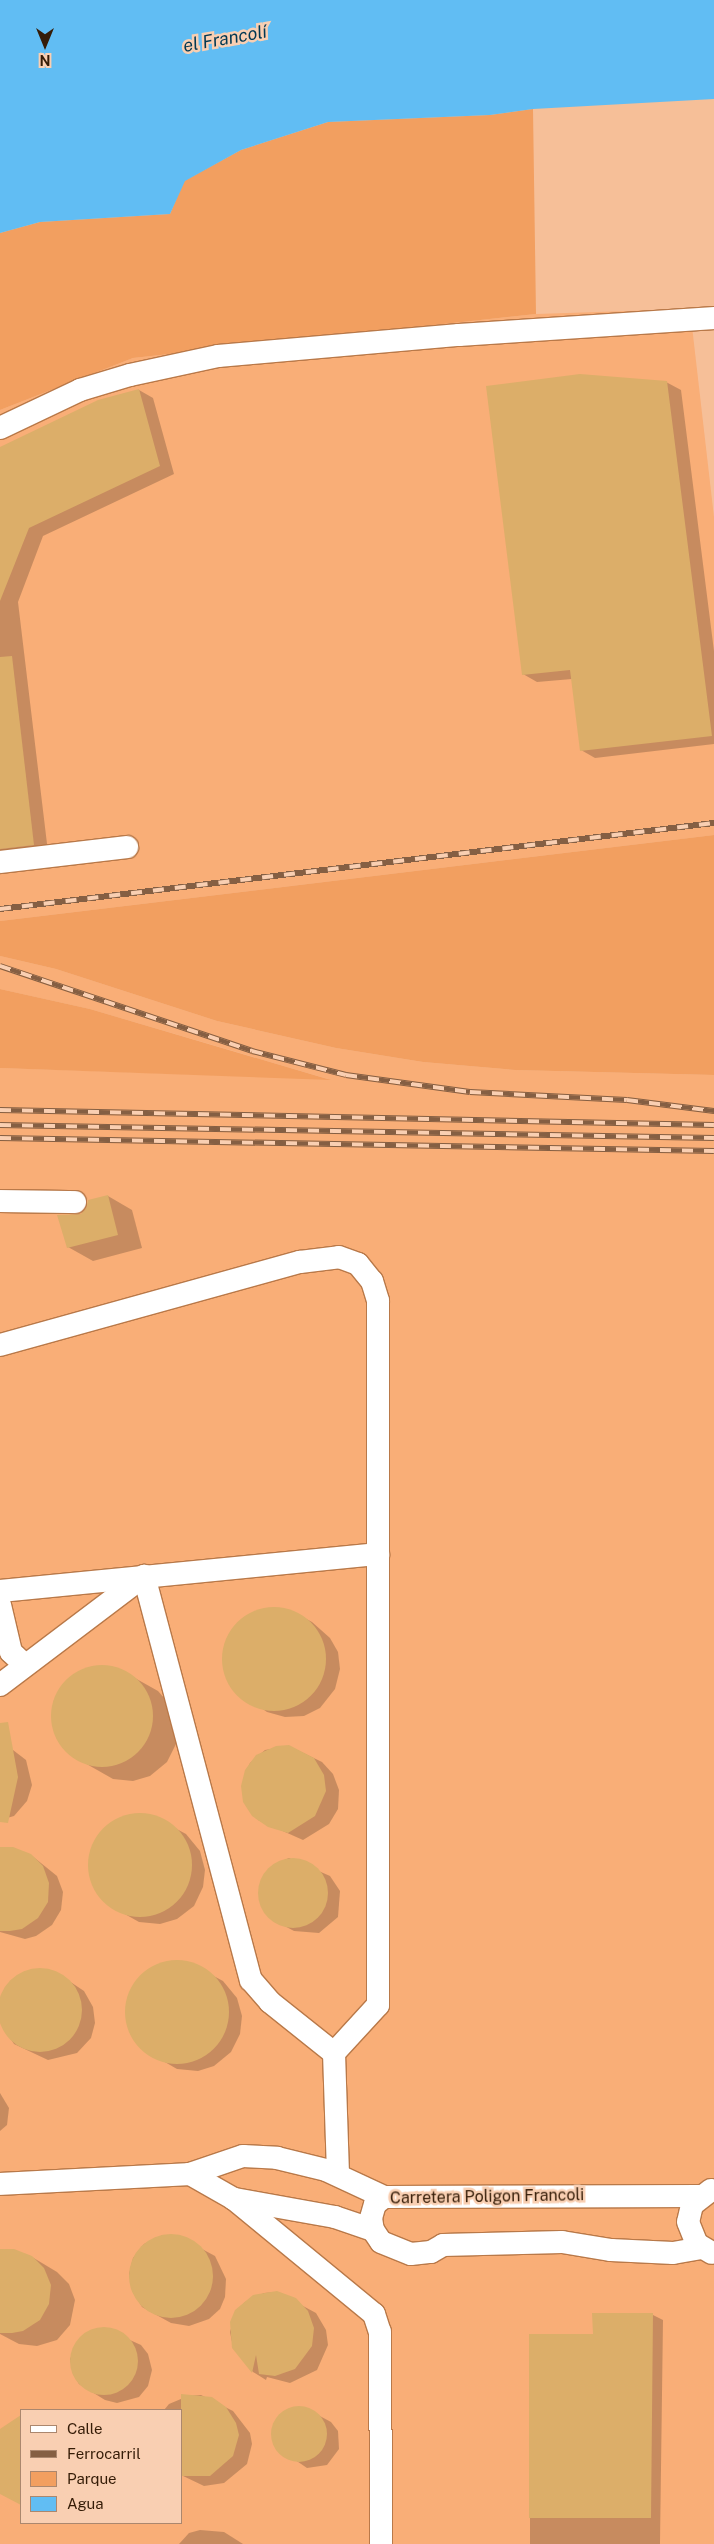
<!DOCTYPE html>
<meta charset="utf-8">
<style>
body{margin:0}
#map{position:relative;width:714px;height:2544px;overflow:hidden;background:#f6bf98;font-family:"Public Sans",sans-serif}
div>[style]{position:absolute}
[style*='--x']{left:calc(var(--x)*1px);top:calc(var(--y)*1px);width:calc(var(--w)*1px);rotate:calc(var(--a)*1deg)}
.built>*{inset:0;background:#f9ae77}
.green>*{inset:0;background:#f29f60}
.water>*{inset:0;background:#61bdf3}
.shadow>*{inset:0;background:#0003}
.building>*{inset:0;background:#dcae69}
.round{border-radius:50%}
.roads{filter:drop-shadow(1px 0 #b97949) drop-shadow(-1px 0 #b97949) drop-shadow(0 1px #b97949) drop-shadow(0 -1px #b97949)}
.minor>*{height:22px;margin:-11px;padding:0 11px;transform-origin:11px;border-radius:11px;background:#fff}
.rail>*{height:5.5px;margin-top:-2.75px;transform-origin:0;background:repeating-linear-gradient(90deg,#f9cfb2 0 11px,#855f43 0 22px);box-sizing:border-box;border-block:1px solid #855f43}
span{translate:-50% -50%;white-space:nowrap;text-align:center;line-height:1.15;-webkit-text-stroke:5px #f9cfb2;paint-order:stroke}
.street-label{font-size:16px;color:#351c07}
.water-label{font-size:18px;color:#003853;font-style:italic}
.legend{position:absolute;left:20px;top:2409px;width:162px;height:115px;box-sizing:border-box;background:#f9cfb2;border:1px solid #ab876e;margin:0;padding:6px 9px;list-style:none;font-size:15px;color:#351c07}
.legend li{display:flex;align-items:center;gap:10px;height:25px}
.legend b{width:25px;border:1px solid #ab876e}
.north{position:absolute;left:20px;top:20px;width:50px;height:50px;-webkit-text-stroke:4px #f9cfb2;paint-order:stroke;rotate:180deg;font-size:14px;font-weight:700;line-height:20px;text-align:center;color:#351c07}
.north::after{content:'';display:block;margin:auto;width:18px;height:22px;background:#351c07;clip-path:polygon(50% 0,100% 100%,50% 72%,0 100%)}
</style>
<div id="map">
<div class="built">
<div style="clip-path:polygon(690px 309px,714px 517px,714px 835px,0 921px,0 410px,133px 358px,536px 314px)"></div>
<div style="clip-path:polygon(evenodd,0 956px,56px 969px,217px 1021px,336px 1048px,423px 1062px,515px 1070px,714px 1075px,714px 2544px,0 2544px,0 1068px,328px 1079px,90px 1009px,0 989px,0 956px,21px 2410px,181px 2410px,181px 2523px,21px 2523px,21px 2410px)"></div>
</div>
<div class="green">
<div style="clip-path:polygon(533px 109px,536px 314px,133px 358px,0 410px,0 233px,40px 222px,170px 214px,184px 181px,241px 150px,328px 122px,490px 115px)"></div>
<div style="clip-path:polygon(714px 835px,714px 1075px,515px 1070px,423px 1062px,336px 1048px,217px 1021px,56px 969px,0 956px,0 921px)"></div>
<div style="clip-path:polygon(0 989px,90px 1009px,331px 1080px,0 1068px)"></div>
</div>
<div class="water">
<div style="clip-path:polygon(0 0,714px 0,714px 99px,533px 109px,490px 115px,328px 122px,241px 150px,185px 181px,170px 214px,40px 222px,0 233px)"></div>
</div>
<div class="shadow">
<div style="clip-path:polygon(666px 382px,681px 390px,714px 651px,714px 744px,595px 758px,581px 750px,572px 679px,537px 682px,523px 674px)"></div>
<div style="clip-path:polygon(139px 390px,153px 398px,174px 474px,43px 536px,18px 602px,48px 852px,0 858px,0 449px,98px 401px)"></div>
<div style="clip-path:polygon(108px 1196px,132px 1210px,142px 1248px,93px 1261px,68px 1247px,81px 1215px)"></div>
<div style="clip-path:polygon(274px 1608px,297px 1614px,312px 1622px,330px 1638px,338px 1652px,340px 1669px,335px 1689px,320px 1708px,304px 1716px,285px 1717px,267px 1712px,234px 1689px,226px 1672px,225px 1651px,231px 1633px,245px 1618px,261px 1610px)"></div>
<div style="clip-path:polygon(102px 1666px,117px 1668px,158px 1691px,173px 1708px,178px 1727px,176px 1744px,167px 1762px,150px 1776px,133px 1781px,113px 1779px,69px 1754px,57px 1739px,52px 1717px,54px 1700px,66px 1682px,82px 1670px)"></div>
<div style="clip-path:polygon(0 1740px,26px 1760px,32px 1785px,27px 1801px,14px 1816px,0 1820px)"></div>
<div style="clip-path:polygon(289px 1746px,322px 1762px,333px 1774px,339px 1790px,338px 1809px,329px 1824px,303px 1840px,258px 1820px,244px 1776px,250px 1763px,265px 1750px)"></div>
<div style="clip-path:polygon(140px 1815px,154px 1817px,186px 1834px,200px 1851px,205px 1870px,203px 1887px,194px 1906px,177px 1919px,160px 1924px,139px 1922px,107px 1904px,95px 1888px,89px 1866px,92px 1850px,103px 1831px,119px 1820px)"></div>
<div style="clip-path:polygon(0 1848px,31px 1855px,57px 1876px,63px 1892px,61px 1910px,52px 1925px,36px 1936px,25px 1939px,0 1932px)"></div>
<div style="clip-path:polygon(289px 1858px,330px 1876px,340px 1891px,338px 1917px,319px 1933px,294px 1931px,279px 1923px,262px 1905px,259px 1890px,265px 1874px,275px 1864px)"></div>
<div style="clip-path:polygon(177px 1962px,191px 1964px,223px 1981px,237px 1998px,242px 2016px,240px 2034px,231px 2052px,214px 2066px,198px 2071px,177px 2069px,144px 2050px,131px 2035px,126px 2013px,129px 1996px,140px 1977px,156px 1966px)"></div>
<div style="clip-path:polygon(31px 1970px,55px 1973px,69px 1981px,84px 1991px,93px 2007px,95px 2023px,91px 2038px,77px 2053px,48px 2060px,14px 2044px,0 2022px,2px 1993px,21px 1974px)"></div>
<div style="clip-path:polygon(0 2093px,9px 2108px,7px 2125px,0 2131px)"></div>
<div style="clip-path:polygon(163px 2235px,176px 2235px,215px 2256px,226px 2279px,225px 2297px,220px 2309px,209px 2319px,189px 2326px,171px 2323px,142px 2307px,132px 2290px,129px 2274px,133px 2258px,144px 2244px)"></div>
<div style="clip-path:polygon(0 2251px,32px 2257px,57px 2272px,69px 2284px,75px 2300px,70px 2325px,57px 2340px,37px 2346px,19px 2344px,0 2334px)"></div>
<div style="clip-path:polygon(277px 2292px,316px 2313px,326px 2330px,328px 2345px,317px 2370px,290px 2383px,267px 2377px,266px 2380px,253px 2372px,233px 2347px,230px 2332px,236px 2311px,245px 2302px,264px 2293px)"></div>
<div style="clip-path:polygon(653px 2315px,663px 2320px,660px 2544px,530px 2544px,530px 2336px,595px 2336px)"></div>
<div style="clip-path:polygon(103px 2328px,141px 2345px,148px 2354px,152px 2370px,148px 2386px,139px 2397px,117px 2403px,105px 2400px,79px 2384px,73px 2374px,70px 2359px,80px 2338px)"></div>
<div style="clip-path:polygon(201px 2395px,233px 2411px,250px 2433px,252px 2444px,247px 2464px,224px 2483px,204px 2486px,181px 2475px,181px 2410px,164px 2410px,169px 2404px,188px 2396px)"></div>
<div style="clip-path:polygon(305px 2408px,331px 2422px,338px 2431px,339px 2449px,327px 2465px,307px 2468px,276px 2447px,273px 2426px,285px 2411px)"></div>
<div style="clip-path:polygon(21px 2421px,21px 2504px,0 2490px,0 2433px)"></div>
<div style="clip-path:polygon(200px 2530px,224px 2532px,243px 2544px,179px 2544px,189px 2533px)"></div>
</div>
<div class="building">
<div style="clip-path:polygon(580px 374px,667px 381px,712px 736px,580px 751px,570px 670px,522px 675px,486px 386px)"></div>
<div style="clip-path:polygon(139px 389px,160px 466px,29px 528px,0 601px,0 447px,98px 400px)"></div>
<div style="clip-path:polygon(12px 656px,34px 845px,0 849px,0 657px)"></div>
<div style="clip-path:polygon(108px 1195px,118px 1235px,67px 1248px,57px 1215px,81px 1214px,86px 1208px,88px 1200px)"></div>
<div class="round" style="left:222px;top:1607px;width:104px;height:104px"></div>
<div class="round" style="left:51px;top:1665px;width:102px;height:102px"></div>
<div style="clip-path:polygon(8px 1722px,18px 1777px,8px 1823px,0 1822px,0 1723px)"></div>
<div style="clip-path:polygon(289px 1745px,314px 1758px,324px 1775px,326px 1791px,315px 1816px,288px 1833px,268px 1827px,252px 1816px,243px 1802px,241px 1786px,245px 1770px,256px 1755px,276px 1746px)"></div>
<div class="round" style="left:88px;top:1813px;width:104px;height:104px"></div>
<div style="clip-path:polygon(0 1847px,13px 1847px,31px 1854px,43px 1866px,49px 1883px,48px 1902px,38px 1918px,22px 1929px,10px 1931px,0 1931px)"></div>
<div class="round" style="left:258px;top:1858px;width:70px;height:70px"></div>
<div class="round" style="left:125px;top:1960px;width:104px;height:104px"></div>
<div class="round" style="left:-2px;top:1968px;width:84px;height:84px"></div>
<div class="round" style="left:129px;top:2234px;width:84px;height:84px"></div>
<div style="clip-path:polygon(0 2249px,14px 2249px,32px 2256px,44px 2268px,51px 2285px,49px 2304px,40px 2320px,23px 2331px,12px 2333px,0 2333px)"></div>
<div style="clip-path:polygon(277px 2291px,296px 2298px,308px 2311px,314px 2328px,312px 2346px,295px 2369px,275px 2376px,259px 2374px,256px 2355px,252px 2373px,232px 2348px,230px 2322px,235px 2310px,253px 2295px)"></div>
<div style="clip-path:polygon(592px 2313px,653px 2313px,651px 2518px,529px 2518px,529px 2334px,593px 2334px)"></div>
<div class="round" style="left:70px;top:2327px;width:68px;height:68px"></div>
<div style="clip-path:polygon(181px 2394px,212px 2397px,226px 2407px,236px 2423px,239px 2435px,233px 2456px,210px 2476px,181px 2476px)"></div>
<div class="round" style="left:271px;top:2406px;width:56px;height:56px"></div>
<div style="clip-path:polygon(21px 2415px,21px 2505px,0 2494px,0 2429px)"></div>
</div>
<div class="roads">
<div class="minor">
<div style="--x:0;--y:428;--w:89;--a:-25.4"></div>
<div style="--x:80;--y:390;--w:52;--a:-16.7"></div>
<div style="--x:130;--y:375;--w:90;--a:-12.2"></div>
<div style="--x:218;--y:356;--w:242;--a:-5"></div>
<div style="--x:459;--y:335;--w:256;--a:-3.8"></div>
<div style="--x:0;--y:862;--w:128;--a:-6.7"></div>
<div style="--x:0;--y:1201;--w:75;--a:0.8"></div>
<div style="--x:0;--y:1345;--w:311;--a:-15.5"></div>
<div style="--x:300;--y:1262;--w:39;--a:-7"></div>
<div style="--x:339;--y:1257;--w:20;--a:20"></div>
<div style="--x:358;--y:1264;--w:22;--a:51"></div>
<div style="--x:372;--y:1281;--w:21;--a:73"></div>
<div style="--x:378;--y:1301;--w:704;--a:90"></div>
<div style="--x:378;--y:2005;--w:65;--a:132.5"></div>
<div style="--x:334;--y:2053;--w:122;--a:88.1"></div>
<div style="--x:0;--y:1591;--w:380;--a:-5.6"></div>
<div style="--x:0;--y:1605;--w:48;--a:76.8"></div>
<div style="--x:11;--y:1652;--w:19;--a:43"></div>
<div style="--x:0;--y:1685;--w:181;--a:-37.1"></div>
<div style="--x:144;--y:1576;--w:418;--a:75.2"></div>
<div style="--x:251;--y:1980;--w:29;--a:49"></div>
<div style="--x:270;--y:2002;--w:82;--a:38.6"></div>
<div style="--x:0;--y:2184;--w:190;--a:-3"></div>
<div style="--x:711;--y:2190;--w:24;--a:142"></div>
<div style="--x:692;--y:2205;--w:17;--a:103"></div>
<div style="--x:688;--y:2222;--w:24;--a:68"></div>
<div style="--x:697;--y:2244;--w:17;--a:31"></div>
<div style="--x:700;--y:2196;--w:316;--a:179.8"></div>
<div style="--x:384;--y:2197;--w:11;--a:142"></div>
<div style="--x:375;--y:2204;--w:15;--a:106"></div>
<div style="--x:371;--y:2218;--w:12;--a:81"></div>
<div style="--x:373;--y:2230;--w:14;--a:56"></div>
<div style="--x:381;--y:2242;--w:32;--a:22"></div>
<div style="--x:411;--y:2254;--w:20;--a:-6"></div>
<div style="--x:431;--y:2252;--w:14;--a:-30"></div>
<div style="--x:443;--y:2245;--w:119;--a:-1.4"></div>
<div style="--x:562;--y:2242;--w:50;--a:9.3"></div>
<div style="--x:611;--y:2250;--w:62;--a:2.8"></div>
<div style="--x:673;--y:2253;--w:29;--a:-10"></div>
<div style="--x:234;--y:2199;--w:181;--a:39.4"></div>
<div style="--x:374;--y:2314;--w:19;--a:72"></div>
<div style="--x:380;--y:2332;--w:212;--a:89.7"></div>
<div style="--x:373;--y:2230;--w:40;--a:-161.1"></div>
<div style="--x:335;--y:2217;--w:103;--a:-169.9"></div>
<div style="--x:234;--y:2199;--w:51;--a:-150.4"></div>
<div style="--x:190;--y:2174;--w:56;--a:-18.8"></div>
<div style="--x:243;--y:2156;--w:34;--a:3"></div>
<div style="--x:277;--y:2158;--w:50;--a:13.8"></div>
<div style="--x:326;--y:2170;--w:64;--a:25"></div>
</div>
</div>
<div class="rail">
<div style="--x:0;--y:909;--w:719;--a:-6.87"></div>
<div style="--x:0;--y:966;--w:266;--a:18.6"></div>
<div style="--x:252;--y:1051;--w:97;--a:14.3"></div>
<div style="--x:346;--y:1075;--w:125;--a:7.8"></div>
<div style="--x:470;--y:1092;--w:157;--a:2.9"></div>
<div style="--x:627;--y:1100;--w:88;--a:7.2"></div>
<div style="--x:0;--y:1110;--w:714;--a:1.2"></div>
<div style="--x:0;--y:1125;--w:714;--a:1.04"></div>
<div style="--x:0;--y:1138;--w:714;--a:1.04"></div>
</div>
<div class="street-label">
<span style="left:487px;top:2197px;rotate:-1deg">Carretera Poligon Francoli</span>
</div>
<div class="water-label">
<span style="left:225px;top:39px;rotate:-10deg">el Francolí</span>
</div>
<ul class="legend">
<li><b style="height:6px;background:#fff"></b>Calle</li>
<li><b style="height:6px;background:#855f43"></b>Ferrocarril</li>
<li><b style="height:14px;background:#f29f60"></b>Parque</li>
<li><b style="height:14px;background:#61bdf3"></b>Agua</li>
</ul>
<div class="north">N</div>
</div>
